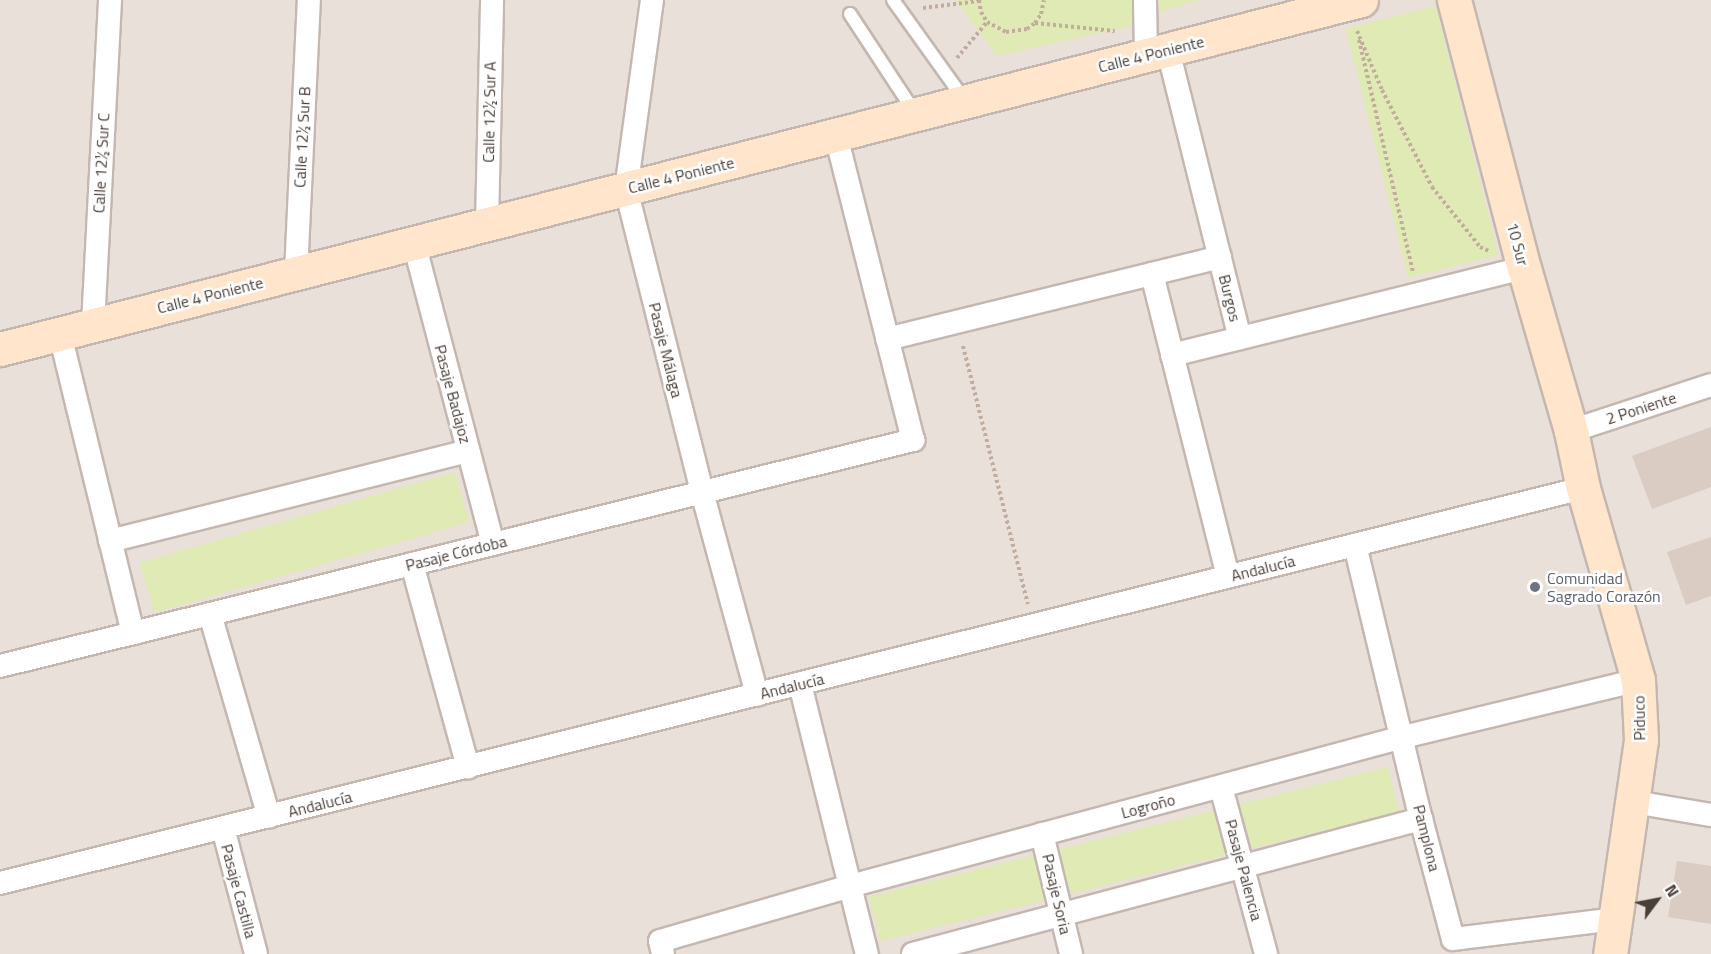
<!DOCTYPE html>
<meta charset="utf-8">
<style>
body{margin:0}
#map{position:relative;width:1711px;height:954px;overflow:hidden;background:#f5efeb;font-family:"Titillium Web",sans-serif}
div>[style]{position:absolute}
[style*='--x']{left:calc(var(--x)*1px);top:calc(var(--y)*1px);width:calc(var(--w)*1px);rotate:calc(var(--a)*1deg)}
.residential>*{inset:0;background:#e9e0d9;transform-origin:0 0}
.green>*{inset:0;background:#e0eab4;transform-origin:0 0}
.building>*{inset:0;background:#dacbc3}
.path>*{height:4px;margin-top:-2px;transform-origin:0;background:repeating-linear-gradient(90deg,#c3ac9e 0 3px,transparent 0 6px)}
.roads{filter:drop-shadow(2px 0 #c4b7b0) drop-shadow(-2px 0 #c4b7b0) drop-shadow(0 2px #c4b7b0) drop-shadow(0 -2px #c4b7b0)}
.lane>*{height:12px;margin:-6px;padding:0 6px;transform-origin:6px;border-radius:6px;background:#fff}
.street>*{height:22px;margin:-11px;padding:0 11px;transform-origin:11px;border-radius:11px;background:#fff}
.secondary>*{height:33px;margin:-16.5px;padding:0 16.5px;transform-origin:16.5px;border-radius:16.5px;background:#ffe5cb}
.dots>*{width:16px;height:16px;translate:-50% -50%;box-sizing:border-box;border:3px solid #fff;border-radius:50%}
span{translate:-50% -50%;white-space:nowrap;text-align:center;line-height:1.15;-webkit-text-stroke:5px #fff;paint-order:stroke}
.street-label{font-size:16px;color:#4a3e38}
.worship-label{font-size:16px;color:#5b616d}
.left{translate:0 -50%;text-align:left}
.north{position:absolute;left:1627px;top:870px;width:60px;height:60px;-webkit-text-stroke:4px #fff;paint-order:stroke;rotate:58deg;font-size:16px;font-weight:700;line-height:24px;text-align:center;color:#4a3e38}
.north::after{content:'';display:block;margin:auto;width:21px;height:27px;background:#4a3e38;clip-path:polygon(50% 0,100% 100%,50% 72%,0 100%)}
</style>
<div id="map">
<div class="residential">
<div style="left:0;top:0;width:1711px;height:954px"></div>
</div>
<div class="green">
<div style="clip-path:polygon(956px 0,1132px 0,1131px 26px,997px 56px)"></div>
<div style="clip-path:polygon(1159px 0,1200px 0,1159px 12px)"></div>
<div style="left:1436px;top:6px;width:257px;height:93px;rotate:76deg"></div>
<div style="left:455px;top:472px;width:52px;height:328px;rotate:74deg"></div>
<div style="left:1388px;top:767px;width:46px;height:535px;rotate:76deg"></div>
</div>
<div class="building">
<div style="clip-path:polygon(1711px 427px,1711px 487px,1652px 509px,1632px 456px)"></div>
<div style="clip-path:polygon(1711px 537px,1711px 596px,1686px 605px,1667px 552px)"></div>
<div style="clip-path:polygon(1677px 861px,1711px 866px,1711px 924px,1668px 917px)"></div>
</div>
<div class="path">
<div style="--x:979;--y:0;--w:12;--a:81"></div>
<div style="--x:981;--y:12;--w:12;--a:59"></div>
<div style="--x:987;--y:22;--w:21;--a:28"></div>
<div style="--x:1006;--y:32;--w:21;--a:-8"></div>
<div style="--x:1027;--y:29;--w:10;--a:-37"></div>
<div style="--x:1035;--y:23;--w:11;--a:-56"></div>
<div style="--x:1041;--y:14;--w:14;--a:-78"></div>
<div style="--x:923;--y:8;--w:56;--a:-7.1"></div>
<div style="--x:1035;--y:23;--w:80;--a:5.7"></div>
<div style="--x:1357;--y:31;--w:64;--a:67"></div>
<div style="--x:1382;--y:90;--w:109;--a:62.7"></div>
<div style="--x:1432;--y:187;--w:77;--a:51.3"></div>
<div style="--x:1480;--y:247;--w:10;--a:24"></div>
<div style="--x:1359;--y:40;--w:238;--a:76.9"></div>
<div style="--x:957;--y:58;--w:47;--a:-50.2"></div>
<div style="--x:963;--y:346;--w:266;--a:75.9"></div>
</div>
<div class="roads">
<div class="lane">
<div style="--x:893;--y:0;--w:122;--a:54.4"></div>
<div style="--x:850;--y:14;--w:118;--a:56.7"></div>
</div>
<div class="street">
<div style="--x:652;--y:0;--w:191;--a:97.8"></div>
<div style="--x:626;--y:189;--w:312;--a:75.9"></div>
<div style="--x:702;--y:492;--w:210;--a:74.8"></div>
<div style="--x:1145;--y:0;--w:55;--a:89"></div>
<div style="--x:1168;--y:50;--w:297;--a:76"></div>
<div style="--x:487;--y:224;--w:224;--a:-88.7"></div>
<div style="--x:414;--y:243;--w:311;--a:75.3"></div>
<div style="--x:296;--y:273;--w:273;--a:-87.3"></div>
<div style="--x:1152;--y:274;--w:312;--a:75.9"></div>
<div style="--x:93;--y:325;--w:325;--a:-87"></div>
<div style="--x:60;--y:334;--w:308;--a:76.3"></div>
<div style="--x:887;--y:339;--w:343;--a:-13.8"></div>
<div style="--x:1172;--y:355;--w:363;--a:-13.9"></div>
<div style="--x:1571;--y:431;--w:147;--a:-18.2"></div>
<div style="--x:110;--y:541;--w:369;--a:-14.1"></div>
<div style="--x:1355;--y:545;--w:282;--a:76.5"></div>
<div style="--x:1421;--y:819;--w:124;--a:75.1"></div>
<div style="--x:1453;--y:939;--w:164;--a:-7"></div>
<div style="--x:412;--y:564;--w:211;--a:74.6"></div>
<div style="--x:210;--y:614;--w:211;--a:73.8"></div>
<div style="--x:0;--y:666;--w:941;--a:-13.9"></div>
<div style="--x:913;--y:440;--w:315;--a:-104.2"></div>
<div style="--x:800;--y:684;--w:278;--a:76.1"></div>
<div style="--x:1221;--y:787;--w:173;--a:74.9"></div>
<div style="--x:1634;--y:802;--w:78;--a:9.6"></div>
<div style="--x:223;--y:828;--w:130;--a:75.3"></div>
<div style="--x:1042;--y:834;--w:123;--a:76.4"></div>
<div style="--x:0;--y:883;--w:1632;--a:-14.01"></div>
<div style="--x:663;--y:954;--w:13;--a:-103"></div>
<div style="--x:660;--y:941;--w:198;--a:-16.1"></div>
<div style="--x:850;--y:886;--w:573;--a:-15.08"></div>
<div style="--x:1403;--y:737;--w:242;--a:-13.6"></div>
<div style="--x:913;--y:954;--w:526;--a:-14.88"></div>
</div>
<div class="secondary">
<div style="--x:1454;--y:0;--w:277;--a:75.4"></div>
<div style="--x:1524;--y:268;--w:170;--a:73.9"></div>
<div style="--x:1571;--y:431;--w:58;--a:78.1"></div>
<div style="--x:1583;--y:488;--w:200;--a:74"></div>
<div style="--x:1638;--y:680;--w:60;--a:87.1"></div>
<div style="--x:1641;--y:740;--w:216;--a:98.2"></div>
<div style="--x:0;--y:349;--w:1405;--a:-14.38"></div>
</div>
</div>
<div class="dots">
<div style="left:1535px;top:587px;background:#6b7280"></div>
</div>
<div class="street-label">
<span style="left:1151px;top:54px;rotate:-14deg">Calle 4 Poniente</span>
<span style="left:489px;top:112px;rotate:-89deg">Calle 12½ Sur A</span>
<span style="left:302px;top:137px;rotate:-87deg">Calle 12½ Sur B</span>
<span style="left:101px;top:163px;rotate:-87deg">Calle 12½ Sur C</span>
<span style="left:681px;top:175px;rotate:-14deg">Calle 4 Poniente</span>
<span style="left:1518px;top:244px;rotate:75deg">10 Sur</span>
<span style="left:210px;top:295px;rotate:-14deg">Calle 4 Poniente</span>
<span style="left:1230px;top:298px;rotate:76deg">Burgos</span>
<span style="left:666px;top:350px;rotate:76deg">Pasaje Málaga</span>
<span style="left:453px;top:394px;rotate:75deg">Pasaje Badajoz</span>
<span style="left:1641px;top:408px;rotate:-18deg">2 Poniente</span>
<span style="left:456px;top:553px;rotate:-14deg">Pasaje Córdoba</span>
<span style="left:1263px;top:568px;rotate:-14deg">Andalucía</span>
<span style="left:792px;top:686px;rotate:-14deg">Andalucía</span>
<span style="left:1639px;top:718px;rotate:-91deg">Piduco</span>
<span style="left:320px;top:804px;rotate:-14deg">Andalucía</span>
<span style="left:1148px;top:806px;rotate:-15deg">Logroño</span>
<span style="left:1427px;top:838px;rotate:76deg">Pamplona</span>
<span style="left:1244px;top:870px;rotate:75deg">Pasaje Palencia</span>
<span style="left:239px;top:891px;rotate:75deg">Pasaje Castilla</span>
<span style="left:1057px;top:894px;rotate:77deg">Pasaje Soria</span>
</div>
<div class="worship-label">
<span class="left" style="left:1547px;top:587px">Comunidad<br>Sagrado Corazón</span>
</div>
<div class="north">N</div>
</div>
